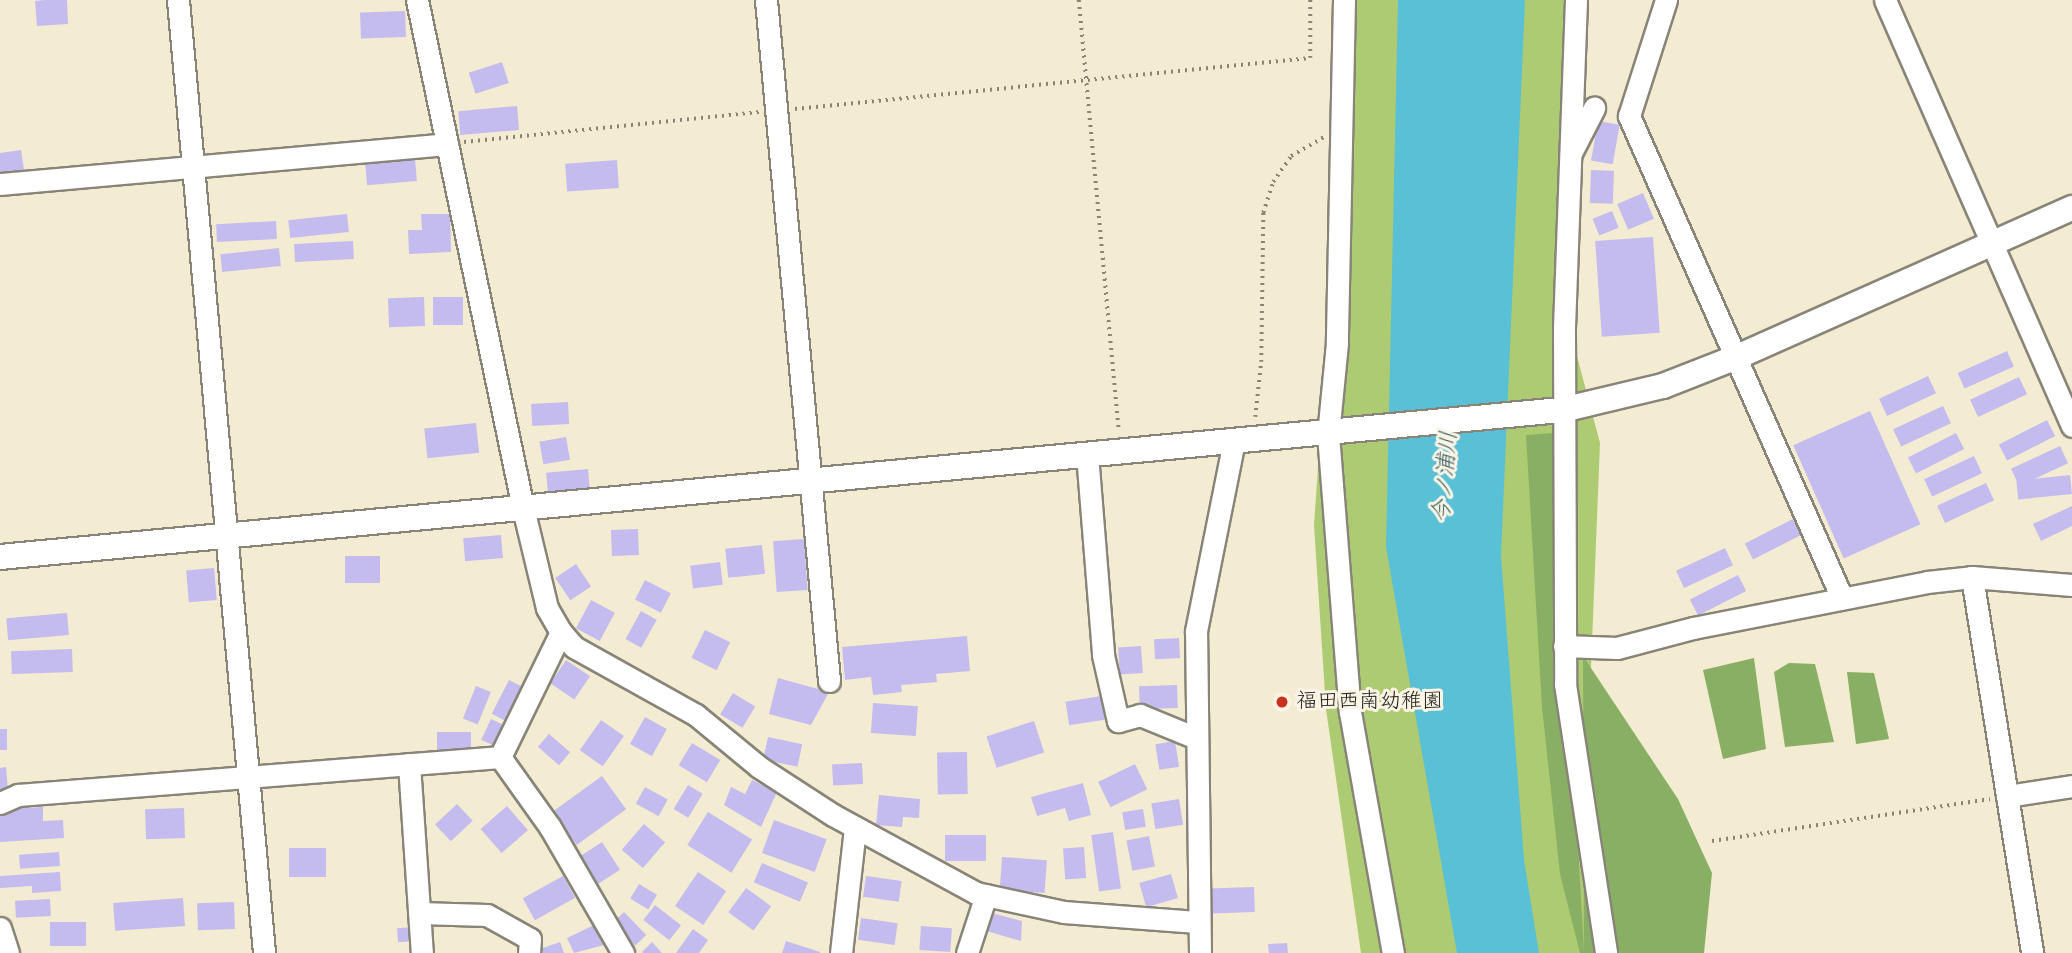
<!DOCTYPE html>
<meta charset="utf-8">
<style>
body{margin:0}
#map{position:relative;width:2072px;height:953px;overflow:hidden;background:#f3ecd2;font-family:Kalam,"Klee One",sans-serif}
div>[style]{position:absolute}
[style*='--x']{left:calc(var(--x)*1px);top:calc(var(--y)*1px);width:calc(var(--w)*1px);rotate:calc(var(--a)*1deg)}
.green>*{inset:0;background:#accb72}
.forest>*{inset:0;background:#89af64}
.water>*{inset:0;background:#59c0d6}
.building>*{inset:0;background:#c4bcee;transform-origin:0 0}
.path>*{height:3.5px;margin-top:-1.75px;transform-origin:0;background:repeating-linear-gradient(90deg,#888477 0 2px,transparent 0 7px)}
.roads{filter:drop-shadow(2px 0 #888477) drop-shadow(-2px 0 #888477) drop-shadow(0 2px #888477) drop-shadow(0 -2px #888477)}
.minor>*{height:21px;margin:-10.5px;padding:0 10.5px;transform-origin:10.5px;border-radius:10.5px;background:#fff}
.tertiary>*{height:24px;margin:-12px;padding:0 12px;transform-origin:12px;border-radius:12px;background:#fff}
.dots>*{width:19px;height:19px;translate:-50% -50%;box-sizing:border-box;border:4px solid #fcf5e5;border-radius:50%}
span{translate:-50% -50%;white-space:nowrap;text-align:center;line-height:1.15;-webkit-text-stroke:6px #fcf5e5;paint-order:stroke}
.poi-label{font-size:21px;color:#1c1c1c}
.left{translate:0 -50%;text-align:left}
.water-label{font-size:23px;color:#345e66;font-style:italic}
</style>
<div id="map">
<div class="green">
<div style="clip-path:polygon(1351px 0,1580px 0,1565px 311px,1600px 443px,1585px 817px,1604px 953px,1361px 953px,1326px 709px,1314px 525px)"></div>
</div>
<div class="forest">
<div style="clip-path:polygon(1555px 433px,1584px 952px,1583px 656px,1678px 799px,1712px 873px,1704px 953px,1580px 953px,1560px 874px,1542px 707px,1526px 435px)"></div>
<div style="clip-path:polygon(1754px 658px,1766px 749px,1723px 759px,1703px 670px)"></div>
<div style="clip-path:polygon(1789px 663px,1815px 664px,1834px 742px,1785px 747px,1774px 672px)"></div>
<div style="clip-path:polygon(1847px 672px,1874px 673px,1889px 739px,1856px 744px)"></div>
</div>
<div class="water">
<div style="clip-path:polygon(1398px 0,1525px 0,1501px 556px,1524px 860px,1539px 953px,1457px 953px,1386px 547px)"></div>
</div>
<div class="building">
<div style="clip-path:polygon(45px 0,67px 0,68px 24px,37px 26px,35px 1px)"></div>
<div style="left:405px;top:11px;width:26px;height:45px;rotate:88deg"></div>
<div style="left:502px;top:62px;width:22px;height:35px;rotate:72deg"></div>
<div style="left:517px;top:106px;width:24px;height:59px;rotate:85deg"></div>
<div style="left:1598px;top:121px;width:22px;height:40px;rotate:10deg"></div>
<div style="clip-path:polygon(21px 150px,24px 170px,0 173px,0 153px)"></div>
<div style="left:415px;top:159px;width:22px;height:50px;rotate:85deg"></div>
<div style="left:617px;top:160px;width:28px;height:52px;rotate:86deg"></div>
<div style="left:1591px;top:170px;width:23px;height:33px;rotate:2deg"></div>
<div style="left:1643px;top:193px;width:28px;height:28px;rotate:67deg"></div>
<div style="left:1612px;top:211px;width:18px;height:21px;rotate:68deg"></div>
<div style="left:347px;top:214px;width:18px;height:59px;rotate:84deg"></div>
<div style="clip-path:polygon(421px 214px,450px 214px,451px 252px,409px 254px,408px 230px,422px 230px)"></div>
<div style="left:276px;top:221px;width:18px;height:60px;rotate:87deg"></div>
<div style="left:1653px;top:237px;width:96px;height:58px;rotate:86deg"></div>
<div style="left:353px;top:241px;width:18px;height:59px;rotate:87deg"></div>
<div style="left:279px;top:248px;width:18px;height:59px;rotate:84deg"></div>
<div style="left:424px;top:297px;width:29px;height:36px;rotate:88deg"></div>
<div style="left:463px;top:297px;width:28px;height:30px;rotate:90deg"></div>
<div style="left:2007px;top:351px;width:17px;height:54px;rotate:66deg"></div>
<div style="left:1928px;top:376px;width:19px;height:54px;rotate:65deg"></div>
<div style="left:2019px;top:377px;width:19px;height:54px;rotate:65deg"></div>
<div style="left:568px;top:402px;width:22px;height:37px;rotate:87deg"></div>
<div style="left:1943px;top:406px;width:19px;height:55px;rotate:65deg"></div>
<div style="left:1870px;top:411px;width:124px;height:84px;rotate:66deg"></div>
<div style="left:2047px;top:420px;width:18px;height:54px;rotate:63deg"></div>
<div style="left:476px;top:423px;width:30px;height:52px;rotate:84deg"></div>
<div style="left:1956px;top:433px;width:18px;height:54px;rotate:63deg"></div>
<div style="left:566px;top:437px;width:23px;height:27px;rotate:80deg"></div>
<div style="left:2060px;top:446px;width:19px;height:54px;rotate:65deg"></div>
<div style="left:1974px;top:456px;width:19px;height:55px;rotate:65deg"></div>
<div style="left:588px;top:469px;width:22px;height:42px;rotate:85deg"></div>
<div style="left:2070px;top:475px;width:19px;height:54px;rotate:84deg"></div>
<div style="left:1986px;top:483px;width:19px;height:54px;rotate:65deg"></div>
<div style="clip-path:polygon(2072px 506px,2072px 526px,2041px 541px,2033px 524px)"></div>
<div style="left:1793px;top:519px;width:18px;height:54px;rotate:63deg"></div>
<div style="left:638px;top:529px;width:26px;height:27px;rotate:88deg"></div>
<div style="left:501px;top:535px;width:23px;height:38px;rotate:85deg"></div>
<div style="left:804px;top:539px;width:51px;height:31px;rotate:86deg"></div>
<div style="left:762px;top:545px;width:29px;height:37px;rotate:84deg"></div>
<div style="left:1725px;top:548px;width:19px;height:54px;rotate:65deg"></div>
<div style="left:345px;top:556px;width:35px;height:27px"></div>
<div style="left:720px;top:562px;width:23px;height:30px;rotate:83deg"></div>
<div style="left:576px;top:564px;width:27px;height:25px;rotate:56deg"></div>
<div style="left:214px;top:568px;width:32px;height:28px;rotate:85deg"></div>
<div style="left:1738px;top:575px;width:18px;height:54px;rotate:63deg"></div>
<div style="left:645px;top:580px;width:29px;height:22px;rotate:27deg"></div>
<div style="left:591px;top:600px;width:27px;height:32px;rotate:28deg"></div>
<div style="left:641px;top:611px;width:18px;height:32px;rotate:29deg"></div>
<div style="left:67px;top:613px;width:22px;height:61px;rotate:85deg"></div>
<div style="left:705px;top:630px;width:28px;height:31px;rotate:26deg"></div>
<div style="clip-path:polygon(967px 636px,970px 671px,936px 674px,937px 682px,901px 685px,902px 692px,873px 695px,871px 677px,845px 680px,842px 647px)"></div>
<div style="left:1179px;top:638px;width:20px;height:25px;rotate:87deg"></div>
<div style="left:1141px;top:646px;width:27px;height:23px;rotate:86deg"></div>
<div style="left:72px;top:649px;width:23px;height:61px;rotate:88deg"></div>
<div style="left:566px;top:660px;width:29px;height:28px;rotate:34deg"></div>
<div style="clip-path:polygon(778px 678px,829px 692px,811px 725px,769px 714px)"></div>
<div style="left:509px;top:680px;width:20px;height:38px;rotate:27deg"></div>
<div style="left:1177px;top:685px;width:23px;height:38px;rotate:88deg"></div>
<div style="left:476px;top:686px;width:16px;height:35px;rotate:22deg"></div>
<div style="left:733px;top:693px;width:26px;height:25px;rotate:31deg"></div>
<div style="left:1101px;top:696px;width:24px;height:36px;rotate:81deg"></div>
<div style="left:873px;top:703px;width:45px;height:30px;rotate:4deg"></div>
<div style="left:645px;top:717px;width:25px;height:31px;rotate:29deg"></div>
<div style="left:491px;top:719px;width:17px;height:23px;rotate:25deg"></div>
<div style="left:601px;top:720px;width:28px;height:37px;rotate:35deg"></div>
<div style="left:1034px;top:721px;width:33px;height:50px;rotate:72deg"></div>
<div style="left:0;top:729px;width:7px;height:21px"></div>
<div style="left:437px;top:732px;width:34px;height:20px"></div>
<div style="left:549px;top:734px;width:28px;height:17px;rotate:41deg"></div>
<div style="left:768px;top:737px;width:35px;height:23px;rotate:12deg"></div>
<div style="left:1175px;top:741px;width:26px;height:20px;rotate:81deg"></div>
<div style="left:692px;top:743px;width:33px;height:26px;rotate:31deg"></div>
<div style="left:967px;top:752px;width:42px;height:30px;rotate:89deg"></div>
<div style="left:862px;top:763px;width:21px;height:30px;rotate:87deg"></div>
<div style="left:1135px;top:764px;width:28px;height:41px;rotate:64deg"></div>
<div style="clip-path:polygon(6px 767px,8px 791px,0 791px,0 768px)"></div>
<div style="left:602px;top:776px;width:41px;height:61px;rotate:54deg"></div>
<div style="clip-path:polygon(752px 780px,777px 792px,761px 827px,724px 805px,731px 787px,745px 794px)"></div>
<div style="clip-path:polygon(1083px 783px,1091px 815px,1069px 821px,1065px 808px,1037px 816px,1031px 797px)"></div>
<div style="left:688px;top:785px;width:17px;height:28px;rotate:31deg"></div>
<div style="left:645px;top:787px;width:26px;height:19px;rotate:29deg"></div>
<div style="clip-path:polygon(879px 795px,920px 799px,919px 818px,903px 817px,902px 827px,876px 825px)"></div>
<div style="left:1179px;top:799px;width:26px;height:28px;rotate:81deg"></div>
<div style="left:457px;top:804px;width:23px;height:30px;rotate:47deg"></div>
<div style="left:507px;top:806px;width:32px;height:35px;rotate:49deg"></div>
<div style="clip-path:polygon(43px 807px,43px 821px,63px 820px,64px 838px,0 842px,0 809px)"></div>
<div style="left:184px;top:808px;width:30px;height:39px;rotate:88deg"></div>
<div style="left:1143px;top:809px;width:18px;height:21px;rotate:81deg"></div>
<div style="left:708px;top:812px;width:52px;height:39px;rotate:32deg"></div>
<div style="left:774px;top:820px;width:56px;height:35px;rotate:20deg"></div>
<div style="left:644px;top:824px;width:28px;height:34px;rotate:41deg"></div>
<div style="left:1113px;top:832px;width:57px;height:22px;rotate:82deg"></div>
<div style="left:986px;top:835px;width:26px;height:41px;rotate:90deg"></div>
<div style="left:1149px;top:836px;width:31px;height:23px;rotate:79deg"></div>
<div style="left:602px;top:842px;width:33px;height:29px;rotate:57deg"></div>
<div style="left:1084px;top:847px;width:31px;height:21px;rotate:86deg"></div>
<div style="left:289px;top:848px;width:37px;height:29px"></div>
<div style="left:59px;top:852px;width:14px;height:40px;rotate:86deg"></div>
<div style="left:1002px;top:857px;width:45px;height:33px;rotate:4deg"></div>
<div style="left:762px;top:863px;width:50px;height:21px;rotate:23deg"></div>
<div style="clip-path:polygon(60px 872px,61px 891px,32px 893px,32px 886px,0 888px,0 876px)"></div>
<div style="left:698px;top:872px;width:34px;height:41px;rotate:34deg"></div>
<div style="left:1171px;top:874px;width:25px;height:33px;rotate:74deg"></div>
<div style="left:563px;top:876px;width:25px;height:46px;rotate:61deg"></div>
<div style="left:866px;top:876px;width:36px;height:21px;rotate:8deg"></div>
<div style="left:639px;top:884px;width:21px;height:17px;rotate:31deg"></div>
<div style="left:1254px;top:887px;width:25px;height:44px;rotate:88deg"></div>
<div style="left:746px;top:888px;width:31px;height:30px;rotate:36deg"></div>
<div style="left:183px;top:898px;width:28px;height:70px;rotate:86deg"></div>
<div style="left:50px;top:899px;width:17px;height:35px;rotate:87deg"></div>
<div style="left:234px;top:902px;width:27px;height:37px;rotate:88deg"></div>
<div style="left:655px;top:905px;width:33px;height:19px;rotate:38deg"></div>
<div style="left:624px;top:912px;width:32px;height:15px;rotate:46deg"></div>
<div style="clip-path:polygon(988px 912px,1022px 921px,1021px 941px,983px 930px)"></div>
<div style="left:861px;top:918px;width:37px;height:22px;rotate:8deg"></div>
<div style="left:50px;top:922px;width:36px;height:24px"></div>
<div style="clip-path:polygon(594px 925px,604px 945px,574px 953px,567px 938px)"></div>
<div style="left:921px;top:926px;width:31px;height:24px;rotate:4deg"></div>
<div style="left:414px;top:927px;width:14px;height:17px;rotate:86deg"></div>
<div style="clip-path:polygon(693px 929px,708px 940px,699px 953px,676px 953px)"></div>
<div style="clip-path:polygon(786px 941px,820px 952px,820px 953px,782px 953px)"></div>
<div style="clip-path:polygon(560px 942px,564px 953px,538px 953px,537px 950px)"></div>
<div style="clip-path:polygon(652px 942px,662px 953px,643px 953px,642px 952px)"></div>
<div style="clip-path:polygon(1287px 943px,1288px 953px,1269px 953px,1268px 944px)"></div>
</div>
<div class="path">
<div style="--x:1079;--y:0;--w:432;--a:84.7"></div>
<div style="--x:795;--y:109;--w:518;--a:-5.66"></div>
<div style="--x:1310;--y:58;--w:58;--a:-90"></div>
<div style="--x:464;--y:142;--w:298;--a:-5.8"></div>
<div style="--x:1255;--y:417;--w:55;--a:-83.8"></div>
<div style="--x:1261;--y:362;--w:149;--a:-89.2"></div>
<div style="--x:1263;--y:213;--w:33;--a:-72"></div>
<div style="--x:1273;--y:182;--w:32;--a:-55"></div>
<div style="--x:1291;--y:156;--w:38;--a:-30"></div>
<div style="--x:1712;--y:841;--w:281;--a:-8.6"></div>
</div>
<div class="roads">
<div class="minor">
<div style="--x:178;--y:0;--w:957;--a:84.84"></div>
<div style="--x:417;--y:0;--w:519;--a:78.21"></div>
<div style="--x:523;--y:508;--w:103;--a:76.5"></div>
<div style="--x:547;--y:608;--w:28;--a:60"></div>
<div style="--x:561;--y:632;--w:20;--a:49"></div>
<div style="--x:574;--y:647;--w:140;--a:29.1"></div>
<div style="--x:696;--y:715;--w:82;--a:39.5"></div>
<div style="--x:759;--y:767;--w:88;--a:33"></div>
<div style="--x:833;--y:815;--w:163;--a:28.6"></div>
<div style="--x:976;--y:893;--w:90;--a:12.2"></div>
<div style="--x:1064;--y:912;--w:133;--a:4.3"></div>
<div style="--x:766;--y:0;--w:684;--a:84.71"></div>
<div style="--x:1344;--y:0;--w:343;--a:91.2"></div>
<div style="--x:1337;--y:343;--w:91;--a:95.6"></div>
<div style="--x:1328;--y:434;--w:279;--a:85.5"></div>
<div style="--x:1350;--y:712;--w:245;--a:79.9"></div>
<div style="--x:1576;--y:0;--w:329;--a:92.1"></div>
<div style="--x:1564;--y:329;--w:355;--a:89.8"></div>
<div style="--x:1565;--y:684;--w:272;--a:81.3"></div>
<div style="--x:1666;--y:0;--w:122;--a:107.7"></div>
<div style="--x:1629;--y:116;--w:527;--a:66.16"></div>
<div style="--x:1885;--y:0;--w:465;--a:66.3"></div>
<div style="--x:1571;--y:153;--w:51;--a:-62.9"></div>
<div style="--x:0;--y:184;--w:449;--a:-5.1"></div>
<div style="--x:1087;--y:454;--w:202;--a:85.4"></div>
<div style="--x:1103;--y:655;--w:68;--a:77.2"></div>
<div style="--x:1118;--y:721;--w:23;--a:-15"></div>
<div style="--x:1140;--y:715;--w:61;--a:22.3"></div>
<div style="--x:1972;--y:577;--w:381;--a:80.9"></div>
<div style="--x:561;--y:632;--w:139;--a:116"></div>
<div style="--x:500;--y:757;--w:86;--a:54.5"></div>
<div style="--x:550;--y:827;--w:146;--a:59.9"></div>
<div style="--x:1564;--y:646;--w:53;--a:2.2"></div>
<div style="--x:1617;--y:648;--w:79;--a:-14.7"></div>
<div style="--x:1693;--y:628;--w:238;--a:-11.1"></div>
<div style="--x:1927;--y:582;--w:45;--a:-6.3"></div>
<div style="--x:1972;--y:577;--w:100;--a:4.6"></div>
<div style="--x:409;--y:764;--w:189;--a:86.1"></div>
<div style="--x:2007;--y:796;--w:66;--a:-8.7"></div>
<div style="--x:0;--y:803;--w:20;--a:-24"></div>
<div style="--x:18;--y:795;--w:483;--a:-4.5"></div>
<div style="--x:419;--y:913;--w:68;--a:1.7"></div>
<div style="--x:487;--y:915;--w:49;--a:29.2"></div>
<div style="--x:530;--y:939;--w:14;--a:94"></div>
<div style="--x:0;--y:928;--w:26;--a:72"></div>
<div style="--x:841;--y:953;--w:126;--a:-83.6"></div>
<div style="--x:967;--y:953;--w:61;--a:-71.9"></div>
<div style="--x:1200;--y:953;--w:322;--a:-90.7"></div>
<div style="--x:1196;--y:631;--w:194;--a:-78.7"></div>
</div>
<div class="tertiary">
<div style="--x:0;--y:557;--w:1569;--a:-5.38"></div>
<div style="--x:1562;--y:410;--w:104;--a:-13.4"></div>
<div style="--x:1663;--y:386;--w:79;--a:-21.4"></div>
<div style="--x:1737;--y:357;--w:367;--a:-24"></div>
</div>
</div>
<div class="dots">
<div style="left:1282px;top:702px;background:#c8321e"></div>
</div>
<div class="poi-label">
<span class="left" style="left:1296px;top:702px">福田西南幼稚園</span>
</div>
<div class="water-label">
<span style="left:1446px;top:477px;rotate:-85deg">今ノ浦川</span>
</div>
</div>
